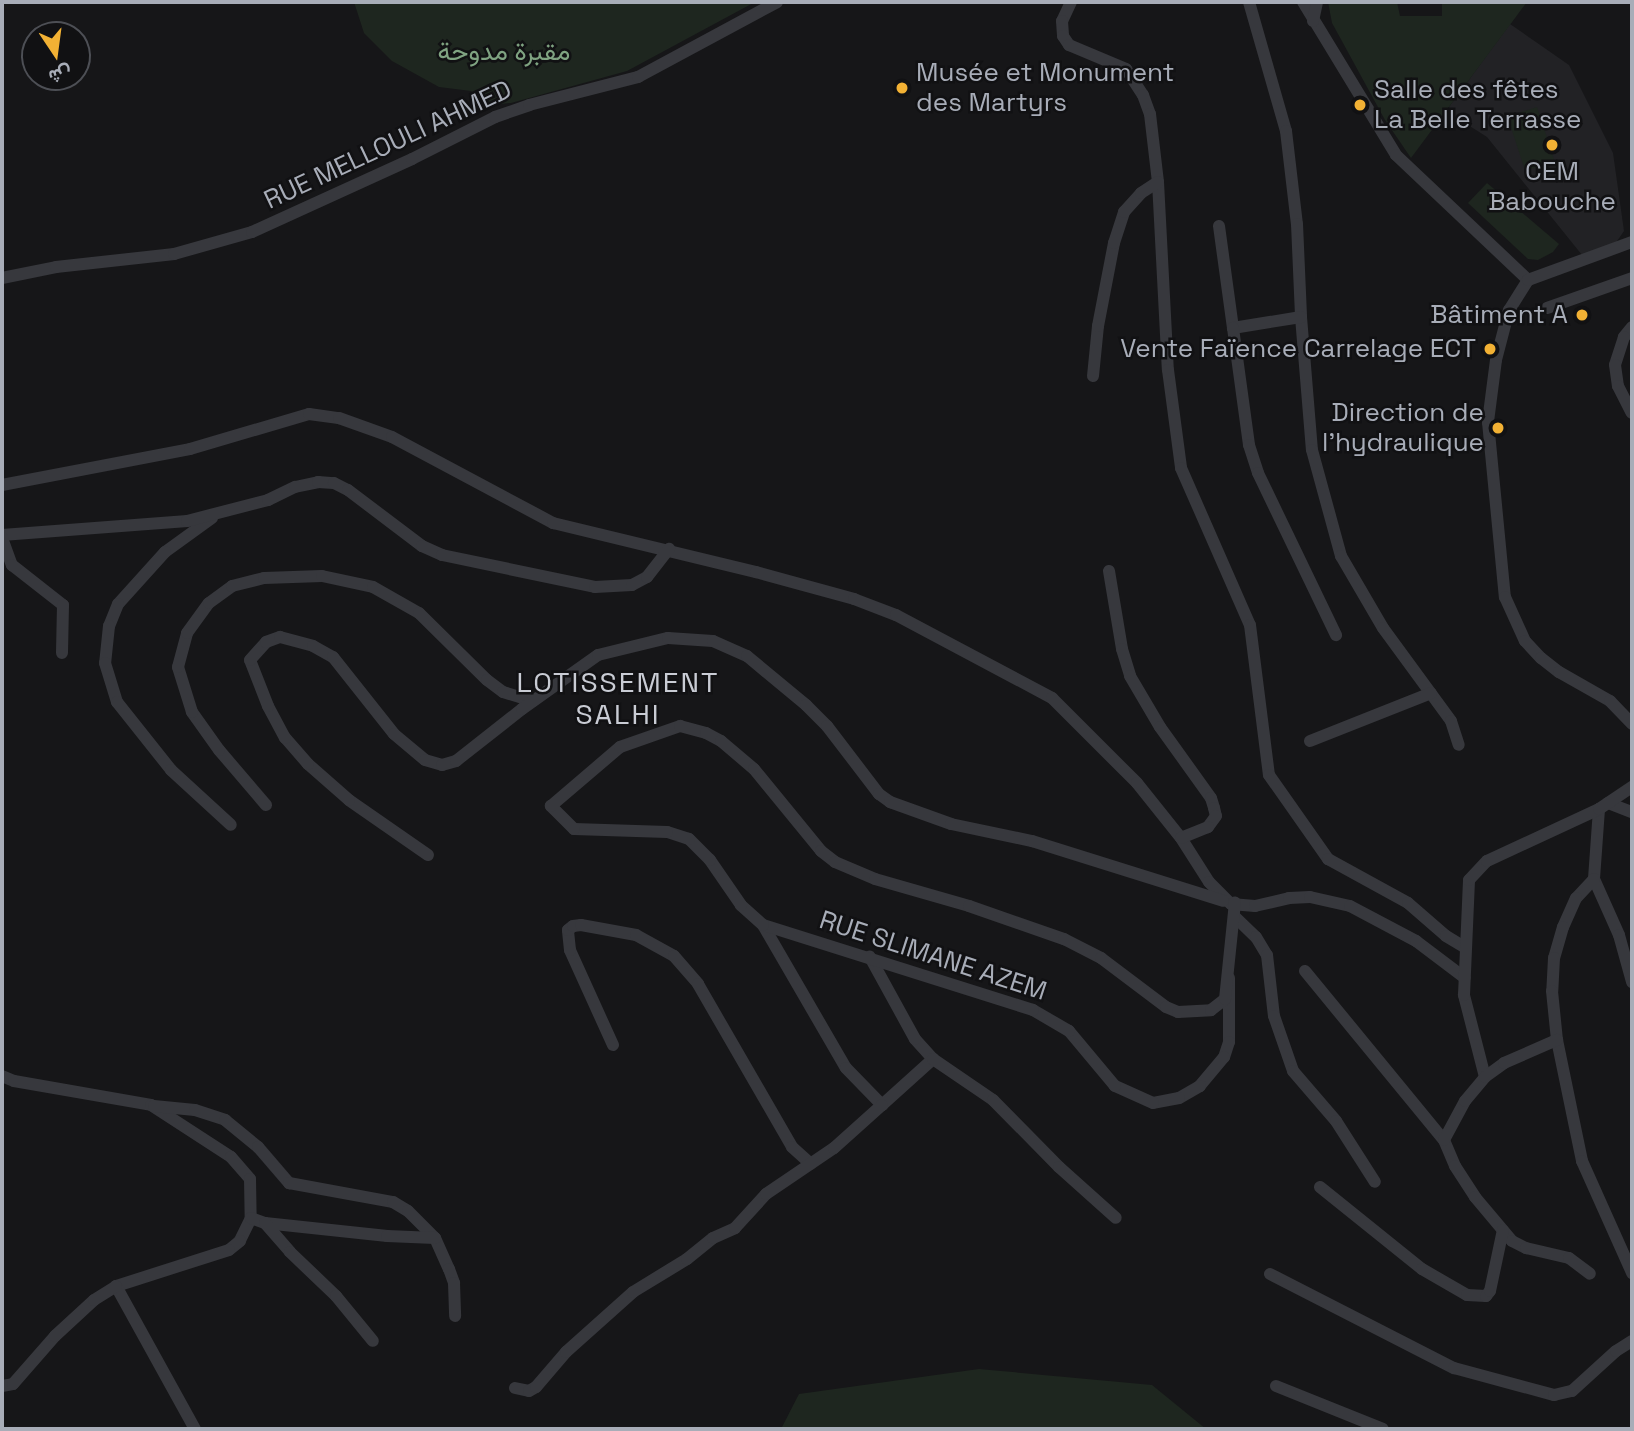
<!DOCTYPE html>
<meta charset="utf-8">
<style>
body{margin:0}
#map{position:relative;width:1634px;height:1431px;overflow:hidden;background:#161618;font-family:"Space Grotesk",Vazirmatn,sans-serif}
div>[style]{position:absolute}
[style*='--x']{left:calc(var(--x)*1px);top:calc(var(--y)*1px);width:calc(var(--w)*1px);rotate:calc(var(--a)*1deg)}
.built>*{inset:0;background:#222225}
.green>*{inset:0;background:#1e261f;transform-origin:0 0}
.minor>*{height:12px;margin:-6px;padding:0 6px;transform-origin:6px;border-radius:6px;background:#37383d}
.dots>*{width:19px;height:19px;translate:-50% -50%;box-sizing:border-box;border:4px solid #111113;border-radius:50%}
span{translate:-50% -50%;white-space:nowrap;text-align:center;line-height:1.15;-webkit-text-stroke:5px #111113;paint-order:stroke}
.park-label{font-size:26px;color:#7fa381}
.poi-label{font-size:26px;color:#a8adb8}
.left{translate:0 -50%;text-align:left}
.right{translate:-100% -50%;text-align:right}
.street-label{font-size:26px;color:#a8adb8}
.neighbourhood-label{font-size:28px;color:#c9ccd4;letter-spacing:2px}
.frame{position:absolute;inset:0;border:4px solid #a8adb8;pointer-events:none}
.north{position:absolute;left:21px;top:21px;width:70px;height:70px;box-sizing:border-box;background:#111113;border:2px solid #4d4f55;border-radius:50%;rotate:167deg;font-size:19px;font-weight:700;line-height:28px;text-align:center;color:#a8adb8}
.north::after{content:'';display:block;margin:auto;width:24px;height:32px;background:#f2b134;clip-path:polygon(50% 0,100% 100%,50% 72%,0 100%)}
</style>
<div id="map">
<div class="built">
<div style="clip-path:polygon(1510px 24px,1569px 65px,1613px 153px,1624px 231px,1615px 244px,1582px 255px,1487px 137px,1446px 111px)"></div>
</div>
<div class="green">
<div style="clip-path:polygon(354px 2px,755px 2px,627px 71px,511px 103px,489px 105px,471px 91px,439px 87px,392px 61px,364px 33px)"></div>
<div style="clip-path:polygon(1328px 2px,1397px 2px,1400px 16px,1442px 16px,1442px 3px,1527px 2px,1411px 158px,1385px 120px,1343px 43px,1332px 23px)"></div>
<div style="left:1537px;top:107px;width:57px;height:31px;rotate:72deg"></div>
<div style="clip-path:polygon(1487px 183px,1559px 244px,1553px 252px,1538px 260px,1528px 259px,1468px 203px)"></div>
<div style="clip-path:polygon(979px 1369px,1152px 1385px,1206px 1429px,781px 1429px,799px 1394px)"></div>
</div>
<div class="minor">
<div style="--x:1071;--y:2;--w:21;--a:115"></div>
<div style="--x:1062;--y:21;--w:15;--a:86"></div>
<div style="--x:1063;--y:36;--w:11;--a:56"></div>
<div style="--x:1069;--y:45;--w:62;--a:22.8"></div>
<div style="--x:1126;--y:69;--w:31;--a:57"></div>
<div style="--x:1143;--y:95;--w:20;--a:70"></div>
<div style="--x:1150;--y:114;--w:68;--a:83.3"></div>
<div style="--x:1158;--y:182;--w:188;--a:87"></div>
<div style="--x:1168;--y:370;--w:99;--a:82.4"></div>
<div style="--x:1181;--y:468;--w:171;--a:66.3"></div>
<div style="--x:1250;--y:625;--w:151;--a:82.8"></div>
<div style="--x:1269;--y:775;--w:103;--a:54.9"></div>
<div style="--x:1328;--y:859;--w:91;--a:28.8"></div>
<div style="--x:1408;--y:903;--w:50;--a:41"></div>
<div style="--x:1446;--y:936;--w:23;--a:31"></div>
<div style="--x:1249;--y:2;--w:134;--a:74"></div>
<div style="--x:1286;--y:131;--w:94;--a:83.3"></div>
<div style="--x:1297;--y:224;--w:93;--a:87.5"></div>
<div style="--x:1301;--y:317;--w:133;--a:85.3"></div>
<div style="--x:1312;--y:450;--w:110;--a:74.7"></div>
<div style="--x:1341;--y:556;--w:83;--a:59.7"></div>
<div style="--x:1383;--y:628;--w:115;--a:53.8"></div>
<div style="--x:1451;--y:721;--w:25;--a:72"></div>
<div style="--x:1303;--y:2;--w:179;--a:58.7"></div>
<div style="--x:1396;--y:155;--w:182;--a:43.4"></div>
<div style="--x:1313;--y:21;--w:19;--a:-78"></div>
<div style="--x:1219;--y:226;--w:103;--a:82.2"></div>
<div style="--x:2;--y:278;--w:55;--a:-11.5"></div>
<div style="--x:56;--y:267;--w:119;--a:-6.3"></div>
<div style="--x:174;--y:254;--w:81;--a:-15.8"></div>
<div style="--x:252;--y:232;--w:176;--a:-24.5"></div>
<div style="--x:412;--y:159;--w:93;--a:-26.8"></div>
<div style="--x:495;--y:117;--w:36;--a:-19"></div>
<div style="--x:529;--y:105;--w:113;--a:-14.4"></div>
<div style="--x:638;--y:77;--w:158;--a:-28.3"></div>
<div style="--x:1528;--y:280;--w:36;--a:122"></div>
<div style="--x:1509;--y:310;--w:52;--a:104.6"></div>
<div style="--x:1496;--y:360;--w:63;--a:97.4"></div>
<div style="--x:1488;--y:422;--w:176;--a:84.5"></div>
<div style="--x:1505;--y:597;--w:48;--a:65.6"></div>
<div style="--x:1525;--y:641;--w:23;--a:47"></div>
<div style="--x:1541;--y:658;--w:23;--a:38"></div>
<div style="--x:1559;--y:672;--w:59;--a:29.6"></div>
<div style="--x:1610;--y:701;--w:32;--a:46"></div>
<div style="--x:1528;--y:280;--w:111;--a:-20.1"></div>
<div style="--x:1547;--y:308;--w:90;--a:-19.4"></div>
<div style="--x:1301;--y:317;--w:69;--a:170.8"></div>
<div style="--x:1233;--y:328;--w:118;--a:82.2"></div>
<div style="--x:1249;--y:445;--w:29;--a:72"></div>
<div style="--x:1258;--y:473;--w:180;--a:64.3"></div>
<div style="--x:1632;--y:327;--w:13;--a:129"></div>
<div style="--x:1624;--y:337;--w:29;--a:108"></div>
<div style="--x:1615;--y:365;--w:21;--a:82"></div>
<div style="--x:1618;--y:386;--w:30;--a:63"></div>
<div style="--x:1093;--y:376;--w:50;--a:-84.3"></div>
<div style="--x:1098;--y:326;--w:85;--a:-79.1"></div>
<div style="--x:1114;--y:243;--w:33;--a:-72"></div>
<div style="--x:1124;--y:212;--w:25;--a:-48"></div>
<div style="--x:1141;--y:193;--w:20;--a:-33"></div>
<div style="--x:2;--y:485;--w:191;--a:-10.8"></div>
<div style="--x:190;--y:449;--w:124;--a:-16.4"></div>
<div style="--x:309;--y:414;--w:30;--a:8"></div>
<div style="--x:339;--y:418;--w:56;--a:19.7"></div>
<div style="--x:392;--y:437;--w:183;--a:28.1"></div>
<div style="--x:553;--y:523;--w:209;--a:13.6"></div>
<div style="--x:756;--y:572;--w:102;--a:15.4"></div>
<div style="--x:854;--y:599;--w:45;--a:20.9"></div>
<div style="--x:896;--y:615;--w:177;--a:28"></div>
<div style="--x:1052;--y:698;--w:120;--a:45"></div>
<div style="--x:1137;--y:783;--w:70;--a:51.3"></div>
<div style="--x:1181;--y:838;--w:52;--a:57.5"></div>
<div style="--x:1209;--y:882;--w:31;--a:45"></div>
<div style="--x:1231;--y:904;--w:24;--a:5"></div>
<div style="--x:1255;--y:906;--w:35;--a:-13"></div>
<div style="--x:1289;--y:898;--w:21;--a:-3"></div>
<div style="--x:1310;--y:897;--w:41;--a:12.7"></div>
<div style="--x:1350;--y:906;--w:75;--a:27.9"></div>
<div style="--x:1416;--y:941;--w:61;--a:37.1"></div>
<div style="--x:212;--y:518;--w:58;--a:144.1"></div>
<div style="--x:165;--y:552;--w:70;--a:132.1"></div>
<div style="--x:118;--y:604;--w:24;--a:112"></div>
<div style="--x:109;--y:626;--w:37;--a:96"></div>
<div style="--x:105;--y:663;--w:41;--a:72.9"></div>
<div style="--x:117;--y:702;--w:87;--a:51.5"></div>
<div style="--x:171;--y:770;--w:81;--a:42.5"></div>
<div style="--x:2;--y:535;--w:186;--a:-4.3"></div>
<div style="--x:187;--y:521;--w:84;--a:-14.5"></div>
<div style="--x:268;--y:500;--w:30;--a:-26"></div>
<div style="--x:295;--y:487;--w:24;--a:-12"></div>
<div style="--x:318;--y:482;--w:16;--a:4"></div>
<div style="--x:334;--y:483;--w:16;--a:27"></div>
<div style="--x:348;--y:490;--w:93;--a:37.1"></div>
<div style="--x:422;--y:546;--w:22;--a:24"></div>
<div style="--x:442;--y:555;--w:156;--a:11.8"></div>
<div style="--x:595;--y:587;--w:37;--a:-3"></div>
<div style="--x:632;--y:585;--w:17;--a:-28"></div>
<div style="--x:647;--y:577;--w:36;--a:-52"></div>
<div style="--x:2;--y:538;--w:29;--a:70"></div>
<div style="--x:12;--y:565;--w:65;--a:38.1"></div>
<div style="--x:63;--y:605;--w:48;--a:91.2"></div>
<div style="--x:1109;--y:571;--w:79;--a:80.5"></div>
<div style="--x:1122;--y:649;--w:28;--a:73"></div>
<div style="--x:1130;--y:676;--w:59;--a:59.5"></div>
<div style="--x:1160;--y:727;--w:87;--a:54.3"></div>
<div style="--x:1211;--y:798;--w:10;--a:73"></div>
<div style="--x:1214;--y:808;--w:8;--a:76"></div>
<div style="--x:1216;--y:816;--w:14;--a:126"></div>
<div style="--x:1208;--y:827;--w:29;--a:158"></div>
<div style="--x:1310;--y:741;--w:130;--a:-21.6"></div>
<div style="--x:1608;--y:803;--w:26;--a:21"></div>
<div style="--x:266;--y:805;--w:72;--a:-130.5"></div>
<div style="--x:219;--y:750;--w:47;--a:-125.4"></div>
<div style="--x:192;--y:712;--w:47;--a:-107.3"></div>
<div style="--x:178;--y:667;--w:35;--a:-75"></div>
<div style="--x:187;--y:633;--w:37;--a:-54"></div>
<div style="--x:209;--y:603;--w:29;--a:-36"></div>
<div style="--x:232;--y:586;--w:33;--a:-14"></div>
<div style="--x:264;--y:578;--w:58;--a:-2"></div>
<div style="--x:322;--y:576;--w:52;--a:12.2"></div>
<div style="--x:373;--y:587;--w:53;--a:29.5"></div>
<div style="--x:419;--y:613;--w:95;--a:44.6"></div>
<div style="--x:487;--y:680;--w:20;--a:37"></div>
<div style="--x:503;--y:692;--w:31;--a:17"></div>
<div style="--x:1599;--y:809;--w:70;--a:94.1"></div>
<div style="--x:1594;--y:879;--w:61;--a:65.9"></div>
<div style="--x:1619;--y:935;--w:49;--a:74.5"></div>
<div style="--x:428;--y:855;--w:96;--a:-145.2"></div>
<div style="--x:349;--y:800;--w:55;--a:-138.7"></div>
<div style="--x:308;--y:764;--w:35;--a:-131"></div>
<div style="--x:285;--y:738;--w:36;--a:-118"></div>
<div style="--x:268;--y:706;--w:49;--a:-111.4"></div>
<div style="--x:250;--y:660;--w:24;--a:-48"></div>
<div style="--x:266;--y:642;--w:15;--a:-20"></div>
<div style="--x:280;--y:637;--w:34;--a:15"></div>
<div style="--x:313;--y:646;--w:23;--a:29"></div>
<div style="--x:333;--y:657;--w:98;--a:51.6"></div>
<div style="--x:394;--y:734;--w:40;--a:40"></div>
<div style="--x:425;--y:760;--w:18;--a:16"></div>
<div style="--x:442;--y:765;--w:15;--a:-16"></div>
<div style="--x:456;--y:761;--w:84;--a:-38.2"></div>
<div style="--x:522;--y:709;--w:93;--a:-35.4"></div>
<div style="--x:598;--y:655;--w:72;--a:-13.7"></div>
<div style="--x:668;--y:638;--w:45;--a:3.8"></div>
<div style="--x:713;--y:641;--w:37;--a:24"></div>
<div style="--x:747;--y:656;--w:77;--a:39.7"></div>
<div style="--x:806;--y:705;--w:30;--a:45"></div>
<div style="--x:827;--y:726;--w:86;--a:52.6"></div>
<div style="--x:879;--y:794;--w:14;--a:36"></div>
<div style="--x:890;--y:802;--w:65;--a:19.8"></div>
<div style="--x:951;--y:824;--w:83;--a:11.9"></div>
<div style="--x:1032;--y:841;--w:200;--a:17.4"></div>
<div style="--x:1594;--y:879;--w:26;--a:133"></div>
<div style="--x:1576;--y:898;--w:32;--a:114"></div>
<div style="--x:1563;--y:927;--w:32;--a:106"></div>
<div style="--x:1554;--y:958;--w:33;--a:93"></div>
<div style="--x:1552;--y:991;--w:49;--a:84.2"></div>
<div style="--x:1557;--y:1040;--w:124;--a:78.3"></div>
<div style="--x:1582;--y:1161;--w:123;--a:65.9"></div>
<div style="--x:1234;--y:916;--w:30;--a:44"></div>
<div style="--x:1256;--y:937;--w:21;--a:59"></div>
<div style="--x:1267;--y:955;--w:61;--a:83.5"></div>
<div style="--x:1274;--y:1016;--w:58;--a:70.9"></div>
<div style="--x:1293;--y:1071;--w:66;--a:49.3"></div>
<div style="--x:1336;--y:1121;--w:72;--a:57.4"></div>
<div style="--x:763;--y:925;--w:165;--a:59.9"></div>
<div style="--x:846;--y:1068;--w:52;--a:45.8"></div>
<div style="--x:882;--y:1105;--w:69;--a:-42"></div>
<div style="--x:933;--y:1059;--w:27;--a:-132"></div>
<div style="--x:915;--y:1039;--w:94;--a:-118.8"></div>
<div style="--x:1305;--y:971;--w:219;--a:50.6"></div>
<div style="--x:1444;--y:1140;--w:28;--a:67"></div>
<div style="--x:1455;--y:1166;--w:37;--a:57"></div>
<div style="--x:1475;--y:1197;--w:57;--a:49.9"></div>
<div style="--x:1512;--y:1241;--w:16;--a:27"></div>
<div style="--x:1526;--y:1248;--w:44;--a:13.1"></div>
<div style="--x:1569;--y:1258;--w:26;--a:37"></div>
<div style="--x:1229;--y:978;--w:64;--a:90"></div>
<div style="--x:1229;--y:1042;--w:16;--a:108"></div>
<div style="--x:1224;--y:1057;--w:38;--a:130"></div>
<div style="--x:1200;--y:1086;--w:24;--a:150"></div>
<div style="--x:1179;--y:1098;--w:26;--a:169"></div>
<div style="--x:1153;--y:1103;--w:42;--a:-155.9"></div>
<div style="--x:1115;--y:1086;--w:72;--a:-129.9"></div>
<div style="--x:1069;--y:1031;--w:42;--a:-149.7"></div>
<div style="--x:1033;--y:1010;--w:283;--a:-162.5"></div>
<div style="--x:763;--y:925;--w:30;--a:-138"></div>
<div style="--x:741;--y:905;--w:55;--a:-124.6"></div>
<div style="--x:710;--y:860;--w:30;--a:-135"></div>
<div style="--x:689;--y:839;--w:23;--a:-162"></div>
<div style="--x:667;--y:832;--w:93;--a:-178.2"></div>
<div style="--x:574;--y:829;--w:33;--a:-135"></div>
<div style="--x:551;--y:806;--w:91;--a:-40.5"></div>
<div style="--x:620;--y:747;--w:64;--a:-19.3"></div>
<div style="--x:680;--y:726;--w:27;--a:15"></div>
<div style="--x:706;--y:733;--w:17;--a:28"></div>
<div style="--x:721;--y:741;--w:43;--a:40.3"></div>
<div style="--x:754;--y:769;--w:106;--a:50.7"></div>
<div style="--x:821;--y:851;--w:18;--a:38"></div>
<div style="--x:835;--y:862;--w:43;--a:23"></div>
<div style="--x:875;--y:879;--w:98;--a:16"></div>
<div style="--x:969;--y:906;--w:101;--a:19.2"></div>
<div style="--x:1064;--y:939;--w:42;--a:27.2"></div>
<div style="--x:1101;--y:958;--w:81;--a:37"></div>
<div style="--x:1166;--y:1007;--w:13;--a:23"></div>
<div style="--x:1178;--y:1012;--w:33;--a:-3"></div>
<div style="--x:1211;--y:1010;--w:18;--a:-38"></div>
<div style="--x:1225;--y:999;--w:97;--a:-84.1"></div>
<div style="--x:613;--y:1045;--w:104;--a:-114.4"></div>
<div style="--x:570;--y:950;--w:20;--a:-96"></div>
<div style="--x:568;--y:930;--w:6;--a:-39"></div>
<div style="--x:573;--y:926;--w:8;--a:-7"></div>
<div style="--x:581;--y:925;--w:56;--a:10.3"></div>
<div style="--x:636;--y:935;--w:43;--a:28.9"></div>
<div style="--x:674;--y:956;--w:37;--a:49"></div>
<div style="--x:698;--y:984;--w:188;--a:60"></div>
<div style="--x:792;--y:1147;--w:25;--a:42"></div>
<div style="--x:933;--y:1059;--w:73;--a:34.3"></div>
<div style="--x:993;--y:1100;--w:94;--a:45.4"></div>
<div style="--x:1059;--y:1167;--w:76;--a:41.8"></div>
<div style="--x:2;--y:1076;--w:13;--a:23"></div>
<div style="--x:14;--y:1081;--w:139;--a:9.9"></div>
<div style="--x:151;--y:1105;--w:95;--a:33"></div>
<div style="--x:231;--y:1157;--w:29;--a:49"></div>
<div style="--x:250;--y:1179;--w:39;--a:89"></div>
<div style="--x:251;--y:1218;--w:25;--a:116"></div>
<div style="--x:240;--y:1241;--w:14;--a:141"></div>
<div style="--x:229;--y:1250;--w:119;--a:162.3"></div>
<div style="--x:116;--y:1286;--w:163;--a:61.1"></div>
<div style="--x:1485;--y:1077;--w:85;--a:-104.4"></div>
<div style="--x:1464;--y:995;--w:115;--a:-87.5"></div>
<div style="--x:1469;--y:880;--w:26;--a:-47"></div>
<div style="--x:1487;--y:861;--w:123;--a:-24.9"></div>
<div style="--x:1599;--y:809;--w:40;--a:-34"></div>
<div style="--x:154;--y:1106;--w:41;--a:5.6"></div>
<div style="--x:195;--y:1110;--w:32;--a:18"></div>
<div style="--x:225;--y:1120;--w:43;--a:39.3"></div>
<div style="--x:258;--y:1147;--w:48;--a:49.3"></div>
<div style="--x:289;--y:1183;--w:106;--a:10.4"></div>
<div style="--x:393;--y:1202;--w:17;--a:31"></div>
<div style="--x:408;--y:1211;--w:38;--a:45"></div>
<div style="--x:435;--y:1238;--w:34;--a:66"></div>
<div style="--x:449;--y:1269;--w:15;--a:70"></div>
<div style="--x:454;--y:1283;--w:33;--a:88"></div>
<div style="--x:1444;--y:1140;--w:44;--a:-61.7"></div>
<div style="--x:1465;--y:1101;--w:31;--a:-50"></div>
<div style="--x:1485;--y:1077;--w:24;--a:-36"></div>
<div style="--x:1504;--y:1063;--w:58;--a:-23.5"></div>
<div style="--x:1320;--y:1187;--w:131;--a:38.8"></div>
<div style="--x:1422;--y:1269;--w:52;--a:30"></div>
<div style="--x:1467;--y:1295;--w:19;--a:3"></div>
<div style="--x:1486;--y:1296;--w:6;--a:-51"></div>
<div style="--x:1490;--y:1291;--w:62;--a:-78"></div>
<div style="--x:251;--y:1218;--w:15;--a:20"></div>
<div style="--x:265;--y:1223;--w:123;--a:6.1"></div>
<div style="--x:387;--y:1236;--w:48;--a:2.4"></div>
<div style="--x:265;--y:1223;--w:38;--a:49"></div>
<div style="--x:290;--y:1252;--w:64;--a:43.7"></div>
<div style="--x:336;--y:1296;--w:58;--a:50.6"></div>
<div style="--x:1270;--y:1274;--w:207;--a:27.1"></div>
<div style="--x:1454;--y:1368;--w:104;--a:15.1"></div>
<div style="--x:1554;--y:1395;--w:18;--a:-13"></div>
<div style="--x:1572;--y:1391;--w:59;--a:-42.3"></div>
<div style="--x:1616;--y:1351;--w:19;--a:-32"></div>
<div style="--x:2;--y:1386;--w:11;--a:-10"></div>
<div style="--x:13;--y:1384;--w:64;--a:-48.8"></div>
<div style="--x:55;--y:1336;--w:53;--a:-42.7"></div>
<div style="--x:94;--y:1300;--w:26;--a:-32"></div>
<div style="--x:1276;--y:1386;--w:115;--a:21.9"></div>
<div style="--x:515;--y:1388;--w:14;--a:12"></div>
<div style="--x:529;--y:1391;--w:8;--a:-30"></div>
<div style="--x:536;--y:1387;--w:46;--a:-49.4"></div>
<div style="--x:566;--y:1352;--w:90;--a:-41.8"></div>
<div style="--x:633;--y:1292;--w:63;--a:-31.4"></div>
<div style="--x:687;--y:1259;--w:33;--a:-39"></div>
<div style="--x:713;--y:1238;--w:24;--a:-24"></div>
<div style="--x:735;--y:1228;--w:46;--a:-47.6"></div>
<div style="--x:766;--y:1194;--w:82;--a:-34.1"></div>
<div style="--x:834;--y:1148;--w:64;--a:-41.9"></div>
</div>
<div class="dots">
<div style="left:902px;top:88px;background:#f2b134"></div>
<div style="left:1360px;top:105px;background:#f2b134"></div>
<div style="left:1552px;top:145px;background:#f2b134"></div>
<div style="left:1582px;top:315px;background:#f2b134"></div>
<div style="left:1490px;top:349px;background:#f2b134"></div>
<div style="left:1498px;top:428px;background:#f2b134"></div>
</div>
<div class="park-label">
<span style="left:504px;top:52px">مقبرة مدوحة</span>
</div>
<div class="poi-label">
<span class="left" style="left:916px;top:88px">Musée et Monument<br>des Martyrs</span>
<span class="left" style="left:1374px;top:105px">Salle des fêtes<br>La Belle Terrasse</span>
<span style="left:1552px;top:187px">CEM<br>Babouche</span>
<span class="right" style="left:1568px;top:315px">Bâtiment A</span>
<span class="right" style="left:1476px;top:349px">Vente Faïence Carrelage ECT</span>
<span class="right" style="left:1484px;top:428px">Direction de<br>l'hydraulique</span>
</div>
<div class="street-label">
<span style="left:388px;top:145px;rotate:-25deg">RUE MELLOULI AHMED</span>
<span style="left:933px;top:956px;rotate:18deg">RUE SLIMANE AZEM</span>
</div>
<div class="neighbourhood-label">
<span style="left:618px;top:698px">LOTISSEMENT<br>SALHI</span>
</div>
<div class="frame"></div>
<div class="north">ش</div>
</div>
